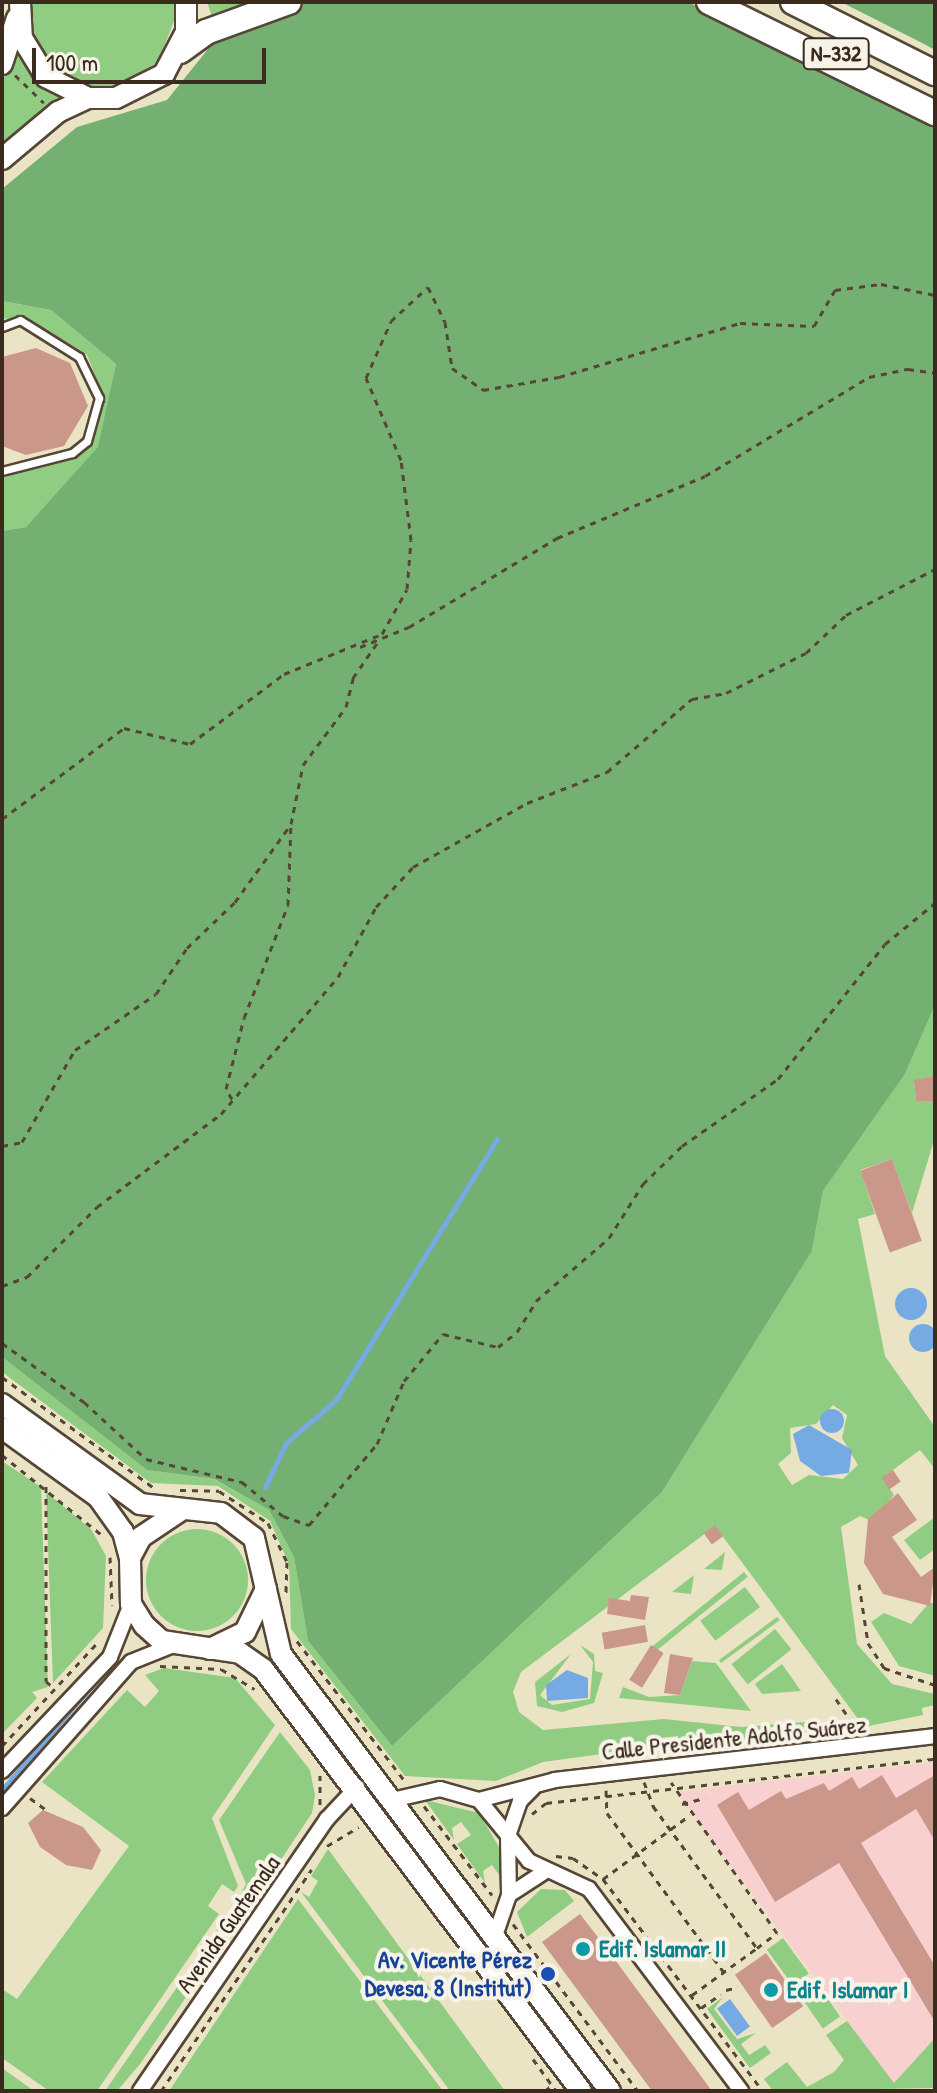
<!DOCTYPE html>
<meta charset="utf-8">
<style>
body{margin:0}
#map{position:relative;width:937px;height:2093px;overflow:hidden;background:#eae4c4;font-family:"Patrick Hand",sans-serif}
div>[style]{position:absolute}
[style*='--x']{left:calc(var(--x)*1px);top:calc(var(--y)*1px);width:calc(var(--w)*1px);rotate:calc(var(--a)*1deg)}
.built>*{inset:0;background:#f7d0cf}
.green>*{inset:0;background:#90cd83;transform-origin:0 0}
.round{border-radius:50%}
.forest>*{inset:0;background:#74b071}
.water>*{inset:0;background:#75aae3;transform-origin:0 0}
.stream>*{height:5px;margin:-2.5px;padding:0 2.5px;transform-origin:2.5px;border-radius:2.5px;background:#75aae3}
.building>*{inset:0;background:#cb978b;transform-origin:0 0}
.path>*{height:3px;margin-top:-1.5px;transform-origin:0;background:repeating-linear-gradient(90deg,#554637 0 6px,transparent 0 12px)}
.roads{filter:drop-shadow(2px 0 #554637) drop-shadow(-2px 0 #554637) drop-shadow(0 2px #554637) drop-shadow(0 -2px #554637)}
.service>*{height:7px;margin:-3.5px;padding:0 3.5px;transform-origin:3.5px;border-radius:3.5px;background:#fff}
.minor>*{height:14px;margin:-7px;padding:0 7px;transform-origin:7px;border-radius:7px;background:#fff}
.secondary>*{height:20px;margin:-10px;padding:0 10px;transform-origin:10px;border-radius:10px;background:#fff}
.trunk>*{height:24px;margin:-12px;padding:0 12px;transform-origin:12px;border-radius:12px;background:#fff}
.dots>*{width:22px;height:22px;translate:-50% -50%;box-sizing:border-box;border:4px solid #f7f3e8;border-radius:50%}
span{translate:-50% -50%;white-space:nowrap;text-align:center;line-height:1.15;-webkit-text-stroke:8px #f7f3e8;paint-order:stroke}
.shield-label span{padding:2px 6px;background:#f7f3e8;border:2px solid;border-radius:6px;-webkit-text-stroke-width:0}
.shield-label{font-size:22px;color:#3b2a1e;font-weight:700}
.street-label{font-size:24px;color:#3b2a1e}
.culture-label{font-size:24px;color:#0d838f;font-weight:700}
.left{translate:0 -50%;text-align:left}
.transit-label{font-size:24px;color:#164399;font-weight:700}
.right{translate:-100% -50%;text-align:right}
.frame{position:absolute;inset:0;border:4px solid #3b2a1e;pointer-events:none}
.scale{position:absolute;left:32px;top:48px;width:234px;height:36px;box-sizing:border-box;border:4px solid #3b2a1e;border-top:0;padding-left:10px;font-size:24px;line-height:28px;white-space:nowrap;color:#3b2a1e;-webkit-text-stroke:6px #f7f3e8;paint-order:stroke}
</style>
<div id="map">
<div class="built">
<div style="clip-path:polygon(935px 1762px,935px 2038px,894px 2083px,676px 1792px)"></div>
</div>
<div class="green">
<div style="clip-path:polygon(28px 2px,174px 2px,176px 16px,158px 62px,116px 87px,91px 87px,47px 65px,34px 45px)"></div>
<div style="clip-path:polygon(207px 2px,274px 2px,213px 20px)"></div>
<div style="clip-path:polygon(16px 50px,34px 78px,62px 98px,2px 145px,2px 82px)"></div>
<div style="clip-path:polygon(2px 301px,51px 310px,116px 364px,99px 447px,26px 527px,2px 531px,2px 478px,83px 453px,95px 436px,103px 395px,87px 355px,26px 318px,2px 319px)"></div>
<div style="clip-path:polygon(evenodd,935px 1005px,935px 1076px,914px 1081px,916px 1101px,935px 1101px,935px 1137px,912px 1213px,892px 1159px,860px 1170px,875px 1214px,858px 1219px,885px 1356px,935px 1427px,935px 1469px,920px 1450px,882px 1478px,894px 1495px,871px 1521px,860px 1516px,841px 1527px,857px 1644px,892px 1684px,935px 1694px,935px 1705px,922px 1708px,923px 1715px,864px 1727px,715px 1526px,521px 1672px,513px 1692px,519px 1712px,543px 1730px,664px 1719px,741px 1727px,818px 1721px,832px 1730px,679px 1747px,678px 1736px,660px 1738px,661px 1746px,543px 1762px,496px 1781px,405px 1776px,291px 1629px,289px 1564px,270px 1521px,218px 1486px,151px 1483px,2px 1372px,2px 1357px,147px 1470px,213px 1479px,269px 1510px,294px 1557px,308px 1641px,392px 1746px,662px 1492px,812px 1251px,823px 1191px,905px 1074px,935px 1005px,833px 1405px,847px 1415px,842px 1438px,858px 1465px,843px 1479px,809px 1475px,792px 1485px,778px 1464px,791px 1453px,790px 1428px,816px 1424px,833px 1405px)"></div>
<div style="clip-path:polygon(2px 1461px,41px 1487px,48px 1687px,32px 1692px,37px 1698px,2px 1734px)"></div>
<div style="clip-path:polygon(46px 1492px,91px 1529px,106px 1556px,103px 1628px,53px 1683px)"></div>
<div style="clip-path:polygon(935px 1517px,935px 1549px,920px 1560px,904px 1540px)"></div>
<div class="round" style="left:146px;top:1529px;width:102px;height:102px"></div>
<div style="clip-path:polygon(725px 1552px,722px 1570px,704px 1569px)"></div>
<div style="left:744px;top:1572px;width:6px;height:119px;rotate:51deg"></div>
<div style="clip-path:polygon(694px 1575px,691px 1594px,672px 1592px)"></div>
<div style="left:745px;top:1587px;width:25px;height:56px;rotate:53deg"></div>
<div style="clip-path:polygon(929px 1603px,935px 1603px,935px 1676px,899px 1666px,871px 1622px,884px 1613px,911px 1624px)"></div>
<div style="clip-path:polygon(777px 1617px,780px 1620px,721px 1663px,719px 1660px)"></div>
<div style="left:775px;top:1629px;width:26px;height:56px;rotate:51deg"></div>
<div style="clip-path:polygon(580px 1645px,594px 1654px,595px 1671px,603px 1673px,594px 1703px,562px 1712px,537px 1706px,535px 1682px,571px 1654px,540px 1695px,552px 1705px,590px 1699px,593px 1662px)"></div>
<div style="clip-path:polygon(692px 1661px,716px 1663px,751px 1711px,619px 1698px,623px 1687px,649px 1697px,680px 1695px)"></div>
<div style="clip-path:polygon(782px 1664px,801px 1691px,762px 1694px,755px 1684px)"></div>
<div style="clip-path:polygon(164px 1668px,235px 1678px,275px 1725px,212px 1818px,238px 1886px,234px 1892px,222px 1884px,208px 1906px,219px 1914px,97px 2091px,49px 2091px,2px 2058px,2px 1989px,17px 1999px,129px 1846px,42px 1782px,127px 1690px,145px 1707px,159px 1691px,145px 1675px)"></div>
<div style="clip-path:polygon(280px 1732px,310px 1770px,315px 1795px,312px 1813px,252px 1903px,240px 1895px,246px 1884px,219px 1820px)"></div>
<div style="clip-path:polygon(425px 1800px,479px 1813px,505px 1857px,502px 1879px,492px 1865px,483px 1871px,485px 1883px,457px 1844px,471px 1835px,461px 1822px,452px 1828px,454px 1840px)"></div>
<div style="clip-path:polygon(328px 1849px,505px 2091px,450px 2091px,301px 1892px,309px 1897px,318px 1881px,311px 1876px)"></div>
<div style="clip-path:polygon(541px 1889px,565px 1890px,574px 1901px,527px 1937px,517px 1912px)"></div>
<div style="clip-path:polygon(298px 1899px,443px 2091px,169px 2091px)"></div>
<div style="clip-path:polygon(225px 1918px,235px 1926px,140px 2064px,117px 2091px,105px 2091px)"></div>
<div style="left:783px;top:1938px;width:44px;height:20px;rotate:54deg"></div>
<div style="left:816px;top:1982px;width:42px;height:21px;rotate:55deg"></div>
<div style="clip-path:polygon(723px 1997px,714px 2009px,737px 2039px,756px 2033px,741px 2044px,749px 2055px,765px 2045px,771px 2053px,750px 2068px,707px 2009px)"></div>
<div style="clip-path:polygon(847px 2021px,894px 2083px,935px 2038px,935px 2088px,773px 2091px,764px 2079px,787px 2062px,807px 2087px,834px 2072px,844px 2060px,826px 2035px)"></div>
<div style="clip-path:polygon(2px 2068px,34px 2091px,2px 2091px)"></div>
</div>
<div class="forest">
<div style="clip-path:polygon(309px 2px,688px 2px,935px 126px,935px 1005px,905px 1074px,823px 1191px,812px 1251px,662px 1492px,392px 1746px,308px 1641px,294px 1557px,269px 1510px,214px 1479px,147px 1470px,2px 1357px,2px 531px,26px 527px,98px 447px,116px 364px,51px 310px,2px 301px,2px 189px,77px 127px,167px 100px,221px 33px)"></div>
<div style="clip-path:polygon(841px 2px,935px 2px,935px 50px,924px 44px)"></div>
</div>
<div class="water">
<div class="round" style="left:895px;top:1288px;width:32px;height:32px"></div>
<div class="round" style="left:909px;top:1324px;width:28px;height:28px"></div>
<div class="round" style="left:820px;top:1409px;width:24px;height:24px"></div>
<div style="clip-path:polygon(809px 1425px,852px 1450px,849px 1473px,821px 1476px,800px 1461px,793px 1434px)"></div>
<div style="clip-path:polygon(567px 1670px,588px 1678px,588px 1698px,547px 1701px,546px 1685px)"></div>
<div style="left:730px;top:1999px;width:34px;height:16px;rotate:54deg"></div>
</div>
<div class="stream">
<div style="--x:265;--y:1487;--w:49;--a:-64.5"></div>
<div style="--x:286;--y:1443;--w:66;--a:-40.7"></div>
<div style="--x:336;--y:1400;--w:307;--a:-58.3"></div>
<div style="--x:2;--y:1790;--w:129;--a:-49.4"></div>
</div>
<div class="building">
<div style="clip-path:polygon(36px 348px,70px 363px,88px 406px,64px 446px,26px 455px,2px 446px,2px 357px)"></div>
<div style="clip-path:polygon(935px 1076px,935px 1101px,916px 1101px,914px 1080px)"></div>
<div style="left:892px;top:1159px;width:87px;height:34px;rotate:70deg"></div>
<div style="left:893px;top:1470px;width:14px;height:14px;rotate:56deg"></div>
<div style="clip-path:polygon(898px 1493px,917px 1520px,892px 1537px,921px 1577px,935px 1567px,930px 1606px,883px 1594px,864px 1563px,868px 1519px)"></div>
<div style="left:715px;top:1525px;width:14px;height:14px;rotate:54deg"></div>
<div style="clip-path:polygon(631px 1595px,649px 1597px,645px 1620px,607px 1614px,609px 1598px,630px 1601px)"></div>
<div style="left:645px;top:1625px;width:17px;height:44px;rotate:80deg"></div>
<div style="left:651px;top:1645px;width:15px;height:41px;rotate:32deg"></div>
<div style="clip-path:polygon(670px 1654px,693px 1658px,680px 1695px,664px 1693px)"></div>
<div style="clip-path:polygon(882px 1775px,896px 1798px,935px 1775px,935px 1841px,916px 1809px,861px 1843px,935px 1966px,935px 2022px,839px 1863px,775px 1902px,717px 1805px,738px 1792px,749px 1810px,781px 1791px,786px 1799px,824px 1783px,829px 1791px,852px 1777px,859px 1789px)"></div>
<div style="clip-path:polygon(43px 1810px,83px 1827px,101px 1850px,92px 1870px,66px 1865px,40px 1847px,28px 1823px)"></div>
<div style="clip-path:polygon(580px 1914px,604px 1945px,712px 2091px,652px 2091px,542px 1942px)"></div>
<div style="left:766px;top:1953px;width:65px;height:38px;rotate:55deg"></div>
</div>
<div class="path">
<div style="--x:15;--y:75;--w:40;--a:44"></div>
<div style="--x:360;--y:647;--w:53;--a:-22.2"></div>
<div style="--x:409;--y:627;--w:173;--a:-31"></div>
<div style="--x:557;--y:538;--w:160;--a:-22.7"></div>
<div style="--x:705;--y:476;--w:192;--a:-31.1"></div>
<div style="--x:869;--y:377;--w:40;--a:-12"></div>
<div style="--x:908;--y:369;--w:27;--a:8"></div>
<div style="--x:2;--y:819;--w:152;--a:-36.7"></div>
<div style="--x:124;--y:728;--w:68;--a:13.6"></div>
<div style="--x:190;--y:744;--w:117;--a:-36.7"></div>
<div style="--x:284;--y:674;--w:106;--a:-22.2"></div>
<div style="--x:382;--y:634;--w:51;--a:-60.9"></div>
<div style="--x:407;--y:589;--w:49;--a:-85.3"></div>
<div style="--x:411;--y:540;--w:81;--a:-97.1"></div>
<div style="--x:401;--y:460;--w:89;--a:-113.1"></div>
<div style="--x:366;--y:378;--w:62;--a:-66.3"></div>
<div style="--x:391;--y:321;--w:50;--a:-42.6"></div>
<div style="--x:428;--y:287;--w:39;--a:64"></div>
<div style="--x:445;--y:322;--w:47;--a:81.3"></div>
<div style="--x:452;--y:368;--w:38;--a:35"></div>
<div style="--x:483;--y:390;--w:77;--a:-9.7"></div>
<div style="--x:559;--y:377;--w:189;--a:-16.6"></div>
<div style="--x:740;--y:323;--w:74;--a:2.3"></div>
<div style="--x:814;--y:326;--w:42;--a:-59.7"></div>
<div style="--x:835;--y:290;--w:46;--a:-7.4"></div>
<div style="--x:881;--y:284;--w:55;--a:11.5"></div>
<div style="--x:232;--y:1099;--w:12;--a:-121"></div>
<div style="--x:226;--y:1089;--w:73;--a:-75.8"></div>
<div style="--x:244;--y:1018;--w:121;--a:-68.7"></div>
<div style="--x:288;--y:905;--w:81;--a:-87.9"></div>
<div style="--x:2;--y:1146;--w:20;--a:-11"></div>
<div style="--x:22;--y:1142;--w:106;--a:-60.1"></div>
<div style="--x:75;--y:1050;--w:98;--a:-34.7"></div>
<div style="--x:156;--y:994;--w:55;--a:-56"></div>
<div style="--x:187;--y:948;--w:66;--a:-43.8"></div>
<div style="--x:235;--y:902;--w:96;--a:-54.3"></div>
<div style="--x:291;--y:824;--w:60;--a:-78.5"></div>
<div style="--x:303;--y:765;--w:72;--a:-53.4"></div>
<div style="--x:346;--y:707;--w:30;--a:-76"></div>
<div style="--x:353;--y:678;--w:46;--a:-55.6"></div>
<div style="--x:2;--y:1286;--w:27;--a:-20"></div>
<div style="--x:27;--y:1277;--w:99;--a:-45"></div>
<div style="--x:97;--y:1207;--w:155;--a:-36.9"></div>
<div style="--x:221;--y:1114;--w:180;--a:-49.5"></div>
<div style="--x:338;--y:977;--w:80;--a:-61.5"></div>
<div style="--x:376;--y:907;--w:54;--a:-47.2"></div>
<div style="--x:413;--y:867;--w:131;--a:-29.3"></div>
<div style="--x:527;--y:803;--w:86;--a:-21.2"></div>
<div style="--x:607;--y:772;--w:112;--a:-40.7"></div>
<div style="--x:692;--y:699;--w:35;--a:-10"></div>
<div style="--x:726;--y:693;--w:89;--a:-26.6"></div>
<div style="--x:806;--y:653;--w:55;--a:-43.5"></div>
<div style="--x:846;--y:615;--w:100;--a:-27.3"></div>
<div style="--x:2;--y:1343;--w:101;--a:35.7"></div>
<div style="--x:84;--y:1402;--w:84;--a:42.6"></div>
<div style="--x:146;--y:1459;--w:99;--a:13.5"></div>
<div style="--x:242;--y:1482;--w:53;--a:39.7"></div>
<div style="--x:283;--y:1516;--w:28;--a:19"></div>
<div style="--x:309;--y:1525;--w:106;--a:-50"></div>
<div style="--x:377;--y:1444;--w:69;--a:-66.8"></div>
<div style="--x:404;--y:1381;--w:61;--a:-50.3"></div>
<div style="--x:443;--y:1334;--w:57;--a:13.3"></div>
<div style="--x:498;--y:1347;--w:24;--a:-38"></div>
<div style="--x:517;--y:1332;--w:36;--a:-58"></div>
<div style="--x:536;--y:1301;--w:96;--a:-40.8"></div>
<div style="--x:609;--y:1238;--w:64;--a:-57.8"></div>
<div style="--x:643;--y:1184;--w:54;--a:-44.3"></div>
<div style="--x:682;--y:1146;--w:117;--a:-34.9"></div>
<div style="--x:778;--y:1079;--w:172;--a:-51.6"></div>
<div style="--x:885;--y:944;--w:65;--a:-39.4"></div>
<div style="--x:2;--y:1377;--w:187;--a:36.1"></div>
<div style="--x:2;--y:1455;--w:128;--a:38.7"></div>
<div style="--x:46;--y:1486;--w:195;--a:90"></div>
<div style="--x:46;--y:1681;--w:12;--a:42"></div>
<div style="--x:180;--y:1490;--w:39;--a:1"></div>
<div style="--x:219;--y:1491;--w:59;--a:33.1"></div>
<div style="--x:268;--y:1523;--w:43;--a:64"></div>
<div style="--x:287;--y:1562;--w:35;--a:92"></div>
<div style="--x:110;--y:1557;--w:48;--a:87.6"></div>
<div style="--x:859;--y:1584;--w:60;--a:81.3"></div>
<div style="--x:868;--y:1643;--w:30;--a:57"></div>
<div style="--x:884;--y:1668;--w:54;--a:18.4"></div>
<div style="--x:297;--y:1641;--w:177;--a:52.4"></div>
<div style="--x:160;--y:1666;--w:61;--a:2.8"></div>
<div style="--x:221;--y:1669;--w:39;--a:31"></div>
<div style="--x:836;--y:1699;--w:37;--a:56"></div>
<div style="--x:2;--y:1746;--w:143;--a:-47.3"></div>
<div style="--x:320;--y:1775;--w:30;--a:90"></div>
<div style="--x:644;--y:1782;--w:26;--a:69"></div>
<div style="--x:653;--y:1806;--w:176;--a:53.8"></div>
<div style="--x:757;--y:1948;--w:25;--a:-37"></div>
<div style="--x:777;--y:1933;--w:184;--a:-125.1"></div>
<div style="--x:606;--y:1790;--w:23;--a:88"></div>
<div style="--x:607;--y:1813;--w:197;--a:53.7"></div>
<div style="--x:30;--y:1798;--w:19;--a:36"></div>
<div style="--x:682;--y:1804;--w:24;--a:-15"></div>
<div style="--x:424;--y:1806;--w:112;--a:52.6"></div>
<div style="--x:532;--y:1814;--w:18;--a:-38"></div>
<div style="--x:546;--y:1803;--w:391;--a:-6.5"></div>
<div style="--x:327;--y:1846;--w:37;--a:-31"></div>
<div style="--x:556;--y:1856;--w:17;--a:7"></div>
<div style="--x:573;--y:1858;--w:37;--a:35"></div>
<div style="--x:603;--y:1879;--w:266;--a:53"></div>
<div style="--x:603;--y:1879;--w:108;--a:-36.3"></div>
<div style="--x:513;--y:1924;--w:209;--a:53.2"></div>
<div style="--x:726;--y:1990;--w:12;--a:-14"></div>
<div style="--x:692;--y:1995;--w:80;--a:-35.9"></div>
<div style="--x:701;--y:2008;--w:24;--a:-35"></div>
<div style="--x:533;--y:2059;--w:39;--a:54"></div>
<div style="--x:161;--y:2091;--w:268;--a:-55.8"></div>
<div style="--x:545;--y:2091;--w:9;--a:-41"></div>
</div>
<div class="roads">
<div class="service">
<div style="--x:2;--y:327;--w:19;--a:-21"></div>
<div style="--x:20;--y:320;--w:70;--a:32.1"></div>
<div style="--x:79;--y:357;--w:46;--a:64"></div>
<div style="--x:99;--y:398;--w:45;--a:105.6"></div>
<div style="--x:87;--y:441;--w:19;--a:141"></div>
<div style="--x:72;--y:453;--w:72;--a:165.6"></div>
</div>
<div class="minor">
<div style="--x:2;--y:1771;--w:157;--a:-46.5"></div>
<div style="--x:110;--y:1657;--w:57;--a:-68.4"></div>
<div style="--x:392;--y:1800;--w:49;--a:-12.9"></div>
<div style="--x:440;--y:1789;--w:41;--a:15.8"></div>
<div style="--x:479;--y:1800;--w:79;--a:-14.7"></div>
<div style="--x:555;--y:1780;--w:383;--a:-6.6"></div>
<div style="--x:479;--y:1800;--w:79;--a:50.7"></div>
<div style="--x:529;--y:1861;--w:66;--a:25"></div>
<div style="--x:589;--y:1889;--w:253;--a:53"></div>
<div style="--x:2;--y:1808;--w:195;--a:-48.5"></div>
<div style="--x:131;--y:1662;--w:45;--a:-22"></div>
<div style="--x:509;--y:1895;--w:59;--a:-91"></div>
<div style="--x:508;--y:1836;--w:37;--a:-71"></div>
<div style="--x:520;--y:1801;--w:18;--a:-45"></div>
<div style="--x:494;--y:1939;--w:46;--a:-71.2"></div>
<div style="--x:509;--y:1895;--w:45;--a:-33.3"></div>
<div style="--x:140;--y:2091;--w:330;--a:-55.5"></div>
<div style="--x:327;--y:1819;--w:44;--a:-46.8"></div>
</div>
<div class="secondary">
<div style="--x:20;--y:2;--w:36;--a:87"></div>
<div style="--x:22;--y:38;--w:46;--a:58.4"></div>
<div style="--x:46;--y:77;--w:47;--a:26.6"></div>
<div style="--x:88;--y:98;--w:28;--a:0"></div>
<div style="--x:116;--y:98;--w:54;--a:-26.6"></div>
<div style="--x:164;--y:74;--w:47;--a:-62.4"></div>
<div style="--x:186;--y:32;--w:30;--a:-90"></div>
<div style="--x:2;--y:64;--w:48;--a:-71.9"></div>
<div style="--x:2;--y:159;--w:73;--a:-40"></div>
<div style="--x:58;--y:112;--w:33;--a:-25"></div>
<div style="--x:2;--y:1404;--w:170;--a:35.9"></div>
<div style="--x:140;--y:1504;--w:81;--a:6.3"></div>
<div style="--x:221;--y:1513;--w:41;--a:37.1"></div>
<div style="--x:254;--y:1538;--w:119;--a:76.9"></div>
<div style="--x:281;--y:1654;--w:547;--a:53.03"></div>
<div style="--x:2;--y:1428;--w:118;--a:35.7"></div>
<div style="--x:98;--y:1497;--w:43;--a:54.5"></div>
<div style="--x:123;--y:1532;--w:27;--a:75"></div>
<div style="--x:180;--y:1511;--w:47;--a:146.3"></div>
<div style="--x:141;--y:1537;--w:24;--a:118"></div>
<div style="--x:130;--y:1558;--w:46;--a:88.8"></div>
<div style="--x:131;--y:1604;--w:25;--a:58"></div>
<div style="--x:144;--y:1625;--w:24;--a:42"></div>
<div style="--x:162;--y:1641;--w:79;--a:8.7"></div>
<div style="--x:240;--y:1653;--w:28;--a:35"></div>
<div style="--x:263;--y:1669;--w:528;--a:53"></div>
<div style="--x:210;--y:1649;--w:39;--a:-26"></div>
<div style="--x:245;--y:1632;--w:48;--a:-64"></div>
</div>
<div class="trunk">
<div style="--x:709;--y:2;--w:252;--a:26.2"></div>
<div style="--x:793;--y:2;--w:159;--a:26.6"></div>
<div style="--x:180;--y:51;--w:32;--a:-36"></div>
<div style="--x:206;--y:32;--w:88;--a:-19.9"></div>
</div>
</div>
<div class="dots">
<div style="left:583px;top:1949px;background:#0f9aa8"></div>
<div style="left:548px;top:1974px;background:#1a4fb4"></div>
<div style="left:771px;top:1990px;background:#0f9aa8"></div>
</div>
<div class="shield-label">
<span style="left:836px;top:54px">N-332</span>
</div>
<div class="street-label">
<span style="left:734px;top:1738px;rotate:-6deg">Calle Presidente Adolfo Suárez</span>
<span style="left:228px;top:1924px;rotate:-55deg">Avenida Guatemala</span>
</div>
<div class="culture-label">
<span class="left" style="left:599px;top:1949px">Edif. Islamar II</span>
<span class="left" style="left:787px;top:1990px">Edif. Islamar I</span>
</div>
<div class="transit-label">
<span class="right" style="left:532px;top:1974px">Av. Vicente Pérez<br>Devesa, 8 (Institut)</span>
</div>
<div class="frame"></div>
<div class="scale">100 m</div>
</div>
